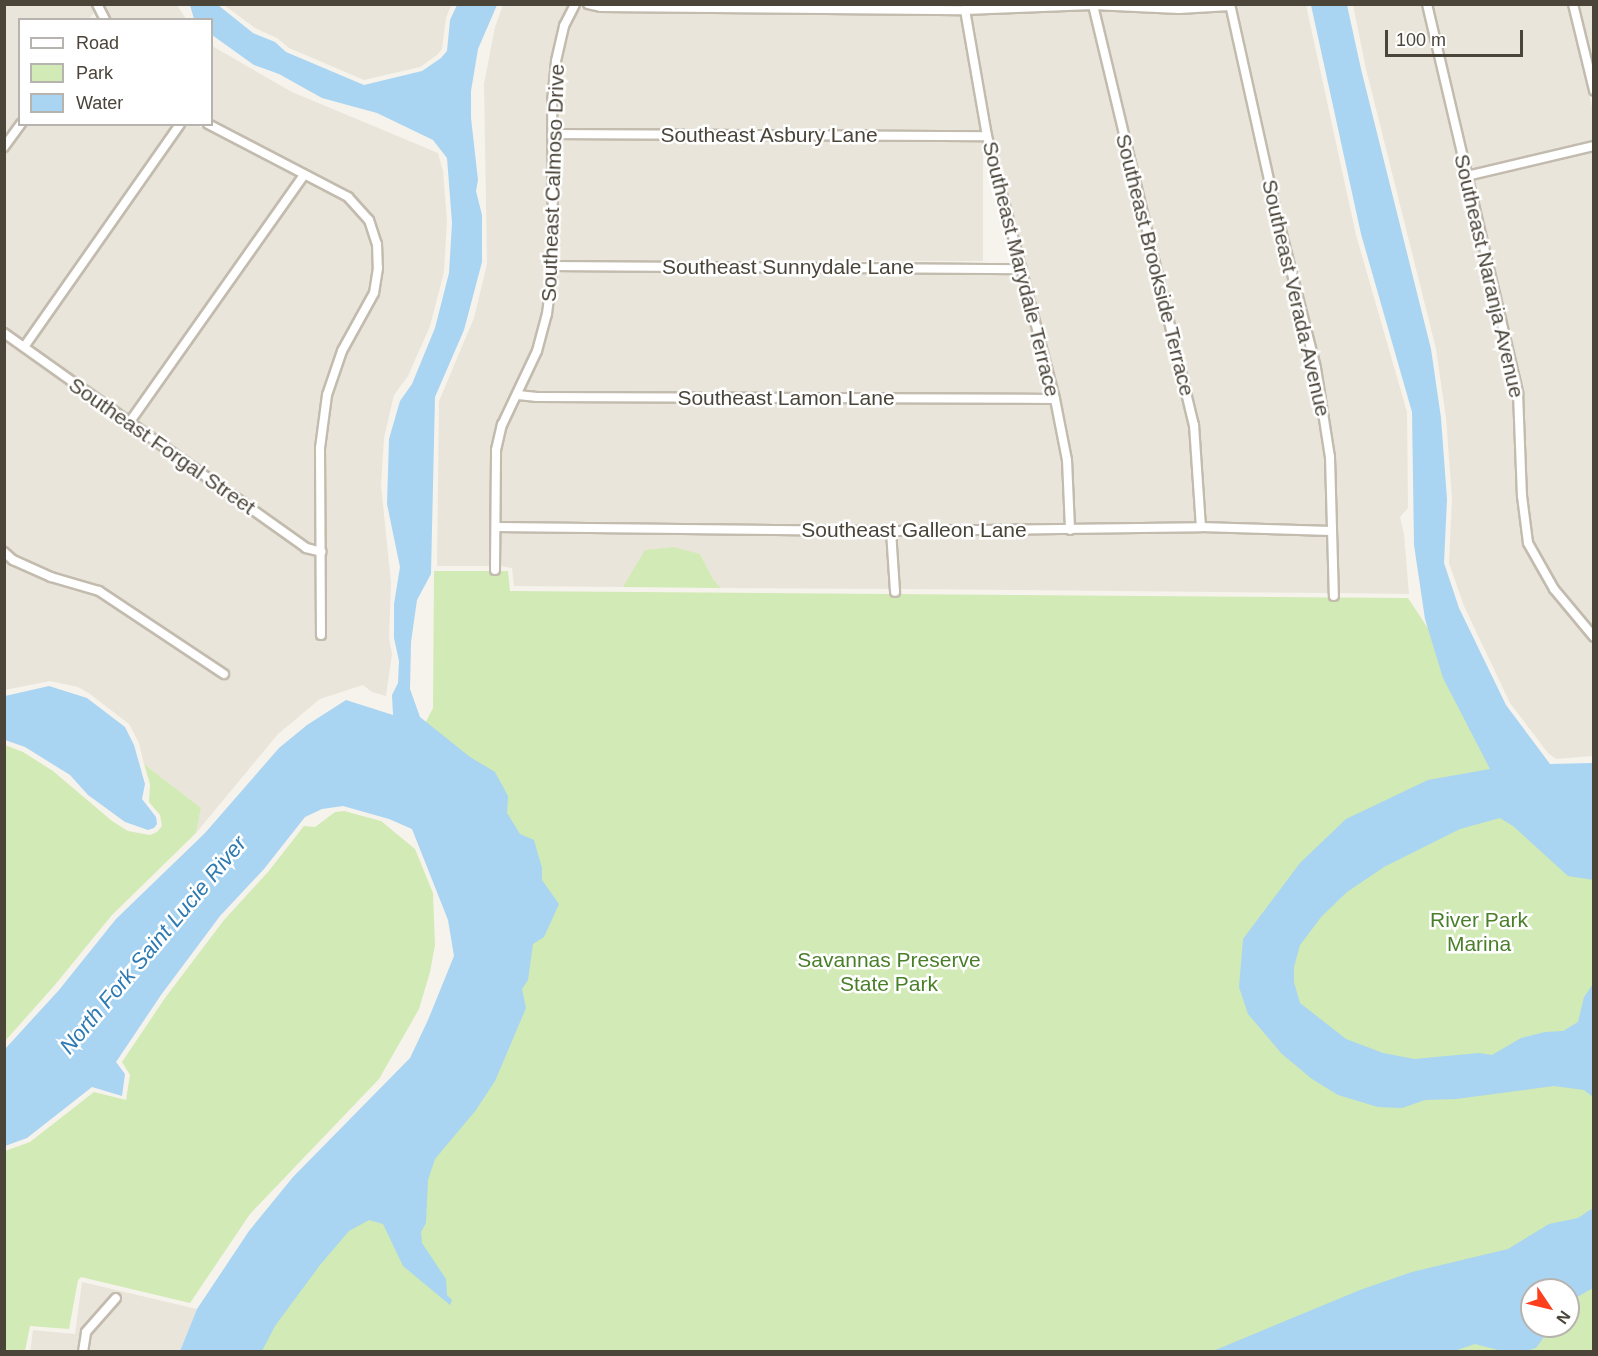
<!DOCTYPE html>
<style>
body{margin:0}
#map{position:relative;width:1598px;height:1356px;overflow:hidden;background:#f6f3ec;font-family:Helvetica,sans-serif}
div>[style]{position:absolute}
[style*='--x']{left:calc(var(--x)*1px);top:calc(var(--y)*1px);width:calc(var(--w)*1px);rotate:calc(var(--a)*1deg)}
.residential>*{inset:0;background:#eae5da;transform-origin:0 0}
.green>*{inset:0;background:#d2eab5}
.water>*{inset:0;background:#a9d4f2}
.roads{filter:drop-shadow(2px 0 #c2bbae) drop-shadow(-2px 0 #c2bbae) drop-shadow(0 2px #c2bbae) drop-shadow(0 -2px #c2bbae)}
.street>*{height:8px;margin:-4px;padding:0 4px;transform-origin:4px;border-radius:4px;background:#fff}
span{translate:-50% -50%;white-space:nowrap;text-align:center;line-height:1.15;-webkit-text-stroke:5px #fff;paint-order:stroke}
.street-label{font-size:21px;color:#4b4439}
.park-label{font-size:21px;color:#4a7f2a}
.water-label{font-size:22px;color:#2e7ab2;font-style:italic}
.frame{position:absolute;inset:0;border:6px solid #4b4439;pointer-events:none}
.legend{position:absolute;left:18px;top:18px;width:195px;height:108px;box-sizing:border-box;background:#fff;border:2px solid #b7b4b0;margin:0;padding:8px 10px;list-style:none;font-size:18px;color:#4b4439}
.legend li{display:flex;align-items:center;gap:12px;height:30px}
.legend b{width:30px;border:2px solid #b7b4b0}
.north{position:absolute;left:1520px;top:1278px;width:60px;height:60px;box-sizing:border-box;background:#fff;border:2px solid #b7b4b0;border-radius:50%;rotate:125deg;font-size:16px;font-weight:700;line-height:24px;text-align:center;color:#4b4439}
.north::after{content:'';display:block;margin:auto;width:21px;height:27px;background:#fc3f1d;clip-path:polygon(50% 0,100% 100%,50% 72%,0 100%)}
.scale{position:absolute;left:1385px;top:30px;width:138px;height:27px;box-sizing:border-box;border:3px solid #4b4439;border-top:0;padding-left:8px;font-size:18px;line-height:21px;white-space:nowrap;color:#4b4439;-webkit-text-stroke:4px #fff;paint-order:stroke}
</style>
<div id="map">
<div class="residential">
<div style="clip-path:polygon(5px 4px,92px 5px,95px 11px,89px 19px,20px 20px,19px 117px,5px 138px)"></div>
<div style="clip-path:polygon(103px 5px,177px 5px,186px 19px,111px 19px)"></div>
<div style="clip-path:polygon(224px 5px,451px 5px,446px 18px,442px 49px,437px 55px,420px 67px,364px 80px,289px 48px,277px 38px,255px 28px)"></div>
<div style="clip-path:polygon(503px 5px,569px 5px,559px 25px,551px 60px,547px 101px,548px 266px,542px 313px,532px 349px,497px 423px,491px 449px,490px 566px,437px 566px,439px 401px,474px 318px,487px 264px,484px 84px,495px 27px)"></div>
<div style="clip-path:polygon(1235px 5px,1306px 5px,1356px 235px,1407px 412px,1408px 508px,1400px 517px,1404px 534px,1409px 594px,1339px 593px,1335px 457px,1321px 367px,1280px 206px)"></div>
<div style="clip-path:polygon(1353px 5px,1422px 5px,1513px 393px,1517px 496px,1523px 543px,1549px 591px,1588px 640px,1593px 642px,1593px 756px,1556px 759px,1548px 753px,1510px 703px,1464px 606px,1449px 563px,1452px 499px,1446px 418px,1436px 349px,1366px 69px)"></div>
<div style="clip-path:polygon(1432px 5px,1568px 5px,1593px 111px,1593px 141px,1471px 170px)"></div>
<div style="clip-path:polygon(1578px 5px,1593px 5px,1593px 68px)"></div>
<div style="clip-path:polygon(579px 8px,601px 12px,961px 15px,981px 131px,557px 129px,561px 63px,569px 28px)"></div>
<div style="clip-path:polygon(1089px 10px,1188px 426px,1196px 522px,1075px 525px,1072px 460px,1059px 395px,992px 136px,971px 15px)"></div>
<div style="clip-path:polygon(1099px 10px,1179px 14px,1226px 11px,1270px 207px,1311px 368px,1325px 457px,1326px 526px,1206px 522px,1198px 425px)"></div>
<div style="clip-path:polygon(212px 46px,292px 92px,438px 153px,443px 171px,447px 221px,444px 272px,430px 326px,408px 376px,394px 395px,384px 438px,381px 485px,391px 582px,389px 637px,392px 654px,386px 696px,372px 692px,363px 685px,320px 699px,278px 734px,196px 833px,201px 808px,144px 764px,139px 743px,129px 724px,90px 694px,78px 687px,50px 681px,5px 690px,4px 558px,50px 581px,98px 595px,226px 680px,231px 673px,100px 586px,53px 572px,16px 556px,5px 545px,5px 339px,303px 551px,317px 556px,316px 639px,326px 640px,326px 449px,332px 397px,347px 354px,379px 294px,383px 270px,382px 244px,372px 217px,350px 192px,212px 121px)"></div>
<div style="clip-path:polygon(27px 125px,173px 125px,22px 340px,5px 328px,4px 156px)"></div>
<div style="clip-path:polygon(186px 125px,197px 125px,296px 177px,127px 416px,31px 346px)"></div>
<div style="left:557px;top:139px;width:426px;height:122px"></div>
<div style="clip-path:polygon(1593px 151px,1593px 631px,1558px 586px,1533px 542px,1527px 496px,1523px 393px,1473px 180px)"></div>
<div style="clip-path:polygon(306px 182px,345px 201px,364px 222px,372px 245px,373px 268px,369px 291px,337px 349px,322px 394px,315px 447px,316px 546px,308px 543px,136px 423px)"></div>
<div style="clip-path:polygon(558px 271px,1018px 274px,1048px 394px,525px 391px,542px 353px,552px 316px)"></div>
<div style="clip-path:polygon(521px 400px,1050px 404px,1062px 460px,1065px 525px,891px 526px,501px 522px,501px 451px,507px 428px)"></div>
<div style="clip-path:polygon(501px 532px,887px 536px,890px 589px,721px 588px,713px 579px,700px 554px,630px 577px,623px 587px,514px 586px,512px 568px,500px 566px)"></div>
<div style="clip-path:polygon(1202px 532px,1326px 536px,1328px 593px,900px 589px,897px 536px)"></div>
<div style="clip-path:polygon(82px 1282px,197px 1309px,180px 1351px,30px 1352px,33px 1330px,75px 1334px)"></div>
</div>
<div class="green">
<div style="clip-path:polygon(674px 547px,700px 554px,713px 579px,721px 588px,623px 587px,645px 550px)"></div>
<div style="clip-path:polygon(evenodd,434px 571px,508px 571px,510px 591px,1408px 598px,1545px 806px,1593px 800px,1593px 1351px,234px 1352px,511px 942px,412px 749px,433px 708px,434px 571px,1532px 1290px,1568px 1290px,1568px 1326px,1532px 1326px,1532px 1290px)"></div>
<div style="clip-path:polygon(5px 745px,23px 752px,53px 771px,112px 821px,128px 831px,150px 835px,157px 832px,162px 826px,160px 815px,149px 802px,150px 784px,144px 764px,201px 808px,196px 833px,112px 915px,54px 986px,5px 1041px)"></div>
<div style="clip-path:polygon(344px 811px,381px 821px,415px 849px,433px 893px,435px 945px,430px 972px,419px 1009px,379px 1079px,250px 1214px,190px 1303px,81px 1277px,78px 1280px,69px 1329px,30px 1326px,25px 1351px,5px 1351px,5px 1151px,30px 1142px,94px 1092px,126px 1100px,130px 1075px,122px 1062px,165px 998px,224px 920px,268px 872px,304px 826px,315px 827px,335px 812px)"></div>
</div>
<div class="water">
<div style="clip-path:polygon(190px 5px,218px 5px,253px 33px,275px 42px,286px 52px,364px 85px,422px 71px,441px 58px,447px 51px,450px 20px,457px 5px,497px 5px,478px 49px,471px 91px,471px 118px,478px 180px,476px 191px,482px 215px,482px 262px,464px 330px,435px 397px,431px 574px,417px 600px,411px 642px,410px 689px,420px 717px,470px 757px,495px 772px,508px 796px,507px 813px,520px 834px,534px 840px,542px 868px,542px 880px,559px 904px,544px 937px,533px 944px,528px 980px,522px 989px,526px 1008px,495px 1081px,476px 1110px,435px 1159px,428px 1180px,426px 1223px,421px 1232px,422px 1243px,446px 1279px,447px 1295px,452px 1300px,450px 1305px,403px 1266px,383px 1224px,369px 1220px,349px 1231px,320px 1265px,275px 1326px,262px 1351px,180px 1351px,197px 1309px,249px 1231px,293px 1177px,410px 1058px,428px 1020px,454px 956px,448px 920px,412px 829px,389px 819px,343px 806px,322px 809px,305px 817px,264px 869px,220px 916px,161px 995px,116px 1062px,125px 1074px,122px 1096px,92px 1087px,27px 1138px,5px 1146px,5px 1049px,59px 990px,116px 919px,205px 833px,279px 748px,307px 725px,346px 700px,393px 715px,392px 695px,398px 683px,399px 661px,394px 638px,394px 604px,400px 567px,387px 504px,389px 439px,400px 401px,412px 384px,435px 328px,449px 273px,452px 223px,447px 158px,433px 140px,377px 113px,322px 98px,279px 74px,254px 65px,212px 35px,212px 20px,194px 19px)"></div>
<div style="clip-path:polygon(1311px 5px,1347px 5px,1361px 69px,1431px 349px,1441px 418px,1447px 499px,1444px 563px,1459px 608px,1506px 705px,1550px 764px,1593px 763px,1594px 880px,1568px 876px,1513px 826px,1500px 818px,1460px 829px,1384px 867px,1347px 892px,1322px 916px,1300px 945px,1294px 967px,1294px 982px,1300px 1003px,1346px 1039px,1383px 1053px,1414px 1059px,1479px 1053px,1492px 1055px,1521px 1038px,1545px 1032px,1563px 1031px,1578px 1022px,1584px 997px,1593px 984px,1593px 1097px,1584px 1090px,1554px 1086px,1456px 1099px,1425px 1100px,1402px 1108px,1378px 1107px,1338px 1095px,1312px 1079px,1282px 1054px,1248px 1014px,1239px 987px,1243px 939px,1300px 863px,1346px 819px,1428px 780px,1490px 769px,1443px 678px,1425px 619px,1414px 545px,1412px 412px,1361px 234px)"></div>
<div style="clip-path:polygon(49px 686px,87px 698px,125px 727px,134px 745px,145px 784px,142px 799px,156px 817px,157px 824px,154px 828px,148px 830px,125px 822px,88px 795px,70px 775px,25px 747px,5px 740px,5px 696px)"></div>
<div style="clip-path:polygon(1593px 1208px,1593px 1288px,1568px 1302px,1568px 1290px,1532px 1290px,1532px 1326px,1544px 1337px,1536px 1348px,1526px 1351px,1502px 1351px,1475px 1344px,1451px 1352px,1213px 1351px,1360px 1290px,1412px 1272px,1508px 1249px,1549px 1224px,1578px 1218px)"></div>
</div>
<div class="roads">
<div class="street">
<div style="--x:97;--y:4;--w:18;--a:63"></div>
<div style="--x:588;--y:4;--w:13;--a:13"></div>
<div style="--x:601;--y:7;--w:364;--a:0.5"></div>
<div style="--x:965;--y:10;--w:128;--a:-2.2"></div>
<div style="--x:1093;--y:5;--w:86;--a:2.7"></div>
<div style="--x:1179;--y:9;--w:51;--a:-3.4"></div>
<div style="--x:1230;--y:4;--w:208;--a:77.5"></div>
<div style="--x:1275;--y:207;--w:166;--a:75.7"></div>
<div style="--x:1316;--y:368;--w:90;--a:81.1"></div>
<div style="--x:1330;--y:457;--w:139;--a:88.4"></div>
<div style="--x:1427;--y:4;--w:400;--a:76.8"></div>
<div style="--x:1518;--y:393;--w:103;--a:87.8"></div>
<div style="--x:1522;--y:496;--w:47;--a:82.7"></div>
<div style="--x:1528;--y:543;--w:53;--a:60.5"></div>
<div style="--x:1554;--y:589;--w:62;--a:50.2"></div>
<div style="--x:1573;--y:4;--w:89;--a:76.3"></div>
<div style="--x:1093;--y:5;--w:432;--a:76.5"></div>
<div style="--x:1194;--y:425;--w:102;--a:86.1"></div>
<div style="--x:965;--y:10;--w:128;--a:80.1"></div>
<div style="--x:987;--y:136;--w:272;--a:75.5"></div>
<div style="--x:1055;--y:399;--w:62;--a:78.9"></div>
<div style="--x:1067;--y:460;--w:70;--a:87.5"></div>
<div style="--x:208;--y:124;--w:158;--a:27.5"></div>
<div style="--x:348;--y:197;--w:31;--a:48"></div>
<div style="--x:369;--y:220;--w:25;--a:72"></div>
<div style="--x:377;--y:244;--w:24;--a:88"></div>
<div style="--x:378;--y:268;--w:25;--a:99"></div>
<div style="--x:374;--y:293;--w:66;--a:118.9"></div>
<div style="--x:342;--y:351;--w:46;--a:108.8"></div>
<div style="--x:327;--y:395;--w:53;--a:97.5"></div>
<div style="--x:320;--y:448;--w:187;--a:89.7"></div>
<div style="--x:552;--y:134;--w:435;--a:0.3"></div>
<div style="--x:4;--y:147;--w:29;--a:-54"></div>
<div style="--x:1467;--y:176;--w:130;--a:-13.3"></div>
<div style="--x:553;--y:266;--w:469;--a:0.4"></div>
<div style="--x:4;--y:333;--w:371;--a:35.4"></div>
<div style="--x:306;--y:548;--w:16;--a:14"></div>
<div style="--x:24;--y:347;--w:272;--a:-55"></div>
<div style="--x:518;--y:395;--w:19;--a:6"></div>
<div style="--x:537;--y:397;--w:518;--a:0.22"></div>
<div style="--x:129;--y:423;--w:304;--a:-54.8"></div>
<div style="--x:496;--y:527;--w:395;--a:0.6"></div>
<div style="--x:891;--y:531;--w:310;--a:-0.7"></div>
<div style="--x:1201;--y:527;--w:130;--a:1.8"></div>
<div style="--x:891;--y:531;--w:61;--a:86.2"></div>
<div style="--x:4;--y:552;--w:12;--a:42"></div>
<div style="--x:13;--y:560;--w:42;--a:24.1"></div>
<div style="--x:51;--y:577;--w:50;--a:16.3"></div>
<div style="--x:99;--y:591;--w:150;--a:33.6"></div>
<div style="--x:495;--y:570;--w:120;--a:-89.5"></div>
<div style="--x:496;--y:450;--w:26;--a:-77"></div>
<div style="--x:502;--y:425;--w:82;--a:-64.7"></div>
<div style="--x:537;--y:351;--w:38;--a:-75"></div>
<div style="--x:547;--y:314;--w:48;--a:-82.9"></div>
<div style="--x:553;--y:266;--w:164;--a:-90.3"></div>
<div style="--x:552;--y:102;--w:41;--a:-84.4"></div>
<div style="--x:556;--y:61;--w:36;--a:-77"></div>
<div style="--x:564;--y:26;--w:25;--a:-63"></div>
<div style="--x:83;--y:1352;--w:20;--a:-81"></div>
<div style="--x:86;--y:1332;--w:45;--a:-48.6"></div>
</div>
</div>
<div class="street-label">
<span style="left:769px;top:135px">Southeast Asbury Lane</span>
<span style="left:553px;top:183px;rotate:-88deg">Southeast Calmoso Drive</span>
<span style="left:1155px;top:265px;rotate:76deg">Southeast Brookside Terrace</span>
<span style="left:788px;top:267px">Southeast Sunnydale Lane</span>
<span style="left:1021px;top:269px;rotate:76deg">Southeast Marydale Terrace</span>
<span style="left:1489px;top:276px;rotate:77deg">Southeast Naranja Avenue</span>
<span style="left:1296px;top:298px;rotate:77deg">Southeast Verada Avenue</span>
<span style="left:786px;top:398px">Southeast Lamon Lane</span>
<span style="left:162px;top:446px;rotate:35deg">Southeast Forgal Street</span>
<span style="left:914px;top:530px">Southeast Galleon Lane</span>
</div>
<div class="park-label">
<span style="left:1479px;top:932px">River Park<br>Marina</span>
<span style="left:889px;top:972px">Savannas Preserve<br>State Park</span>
</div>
<div class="water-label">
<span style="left:153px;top:945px;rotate:-50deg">North Fork Saint Lucie River</span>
</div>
<div class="frame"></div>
<ul class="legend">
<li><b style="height:8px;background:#fff"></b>Road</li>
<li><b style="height:16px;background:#d2eab5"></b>Park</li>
<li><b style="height:16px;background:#a9d4f2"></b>Water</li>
</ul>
<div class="north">N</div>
<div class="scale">100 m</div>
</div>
